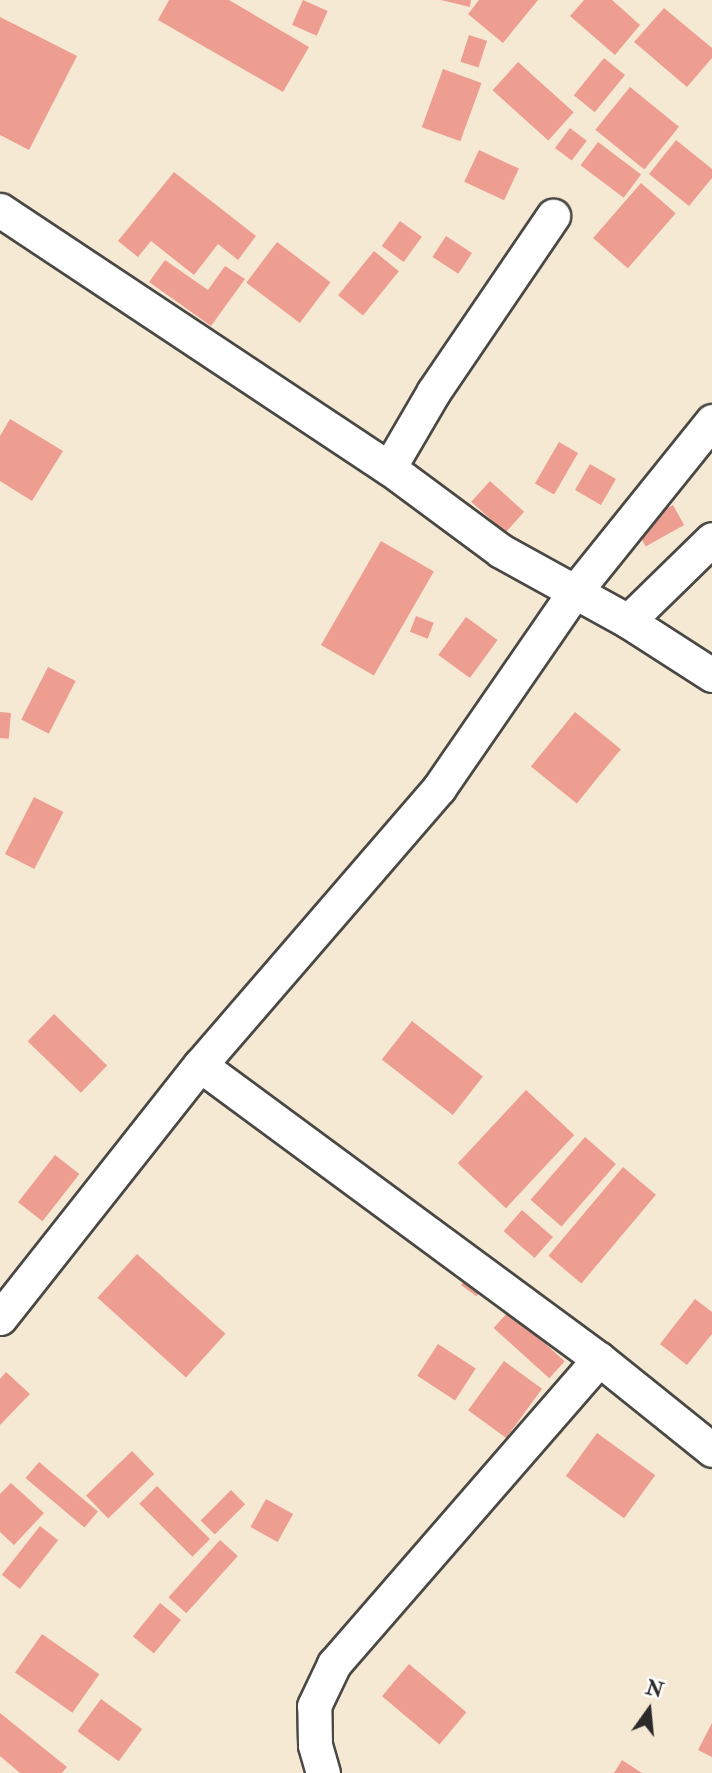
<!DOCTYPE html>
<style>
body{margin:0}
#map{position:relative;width:712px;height:1773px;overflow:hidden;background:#f6e9d4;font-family:"IM FELL Double Pica",serif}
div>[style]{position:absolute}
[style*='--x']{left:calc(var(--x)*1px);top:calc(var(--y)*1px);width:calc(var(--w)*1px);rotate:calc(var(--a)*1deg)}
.building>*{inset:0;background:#ed9e91;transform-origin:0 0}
.roads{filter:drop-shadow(2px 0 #494844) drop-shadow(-2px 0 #494844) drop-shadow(0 2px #494844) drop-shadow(0 -2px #494844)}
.street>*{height:33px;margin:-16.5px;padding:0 16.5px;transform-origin:16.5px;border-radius:16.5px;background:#fff}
span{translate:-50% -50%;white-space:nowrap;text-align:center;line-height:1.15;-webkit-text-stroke:5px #fff;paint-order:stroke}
.north{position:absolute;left:614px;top:1675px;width:70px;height:70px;-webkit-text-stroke:5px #fff;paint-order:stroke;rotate:15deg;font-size:19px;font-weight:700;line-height:28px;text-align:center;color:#2b2b2b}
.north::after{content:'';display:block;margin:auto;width:24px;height:32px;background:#2b2b2b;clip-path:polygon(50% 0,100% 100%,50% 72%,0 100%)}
</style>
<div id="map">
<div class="building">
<div style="clip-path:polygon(169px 0,229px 0,309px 47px,283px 92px,158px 20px)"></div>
<div style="left:303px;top:0;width:27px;height:27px;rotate:24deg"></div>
<div style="clip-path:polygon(441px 0,471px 0,470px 7px)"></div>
<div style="clip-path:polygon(479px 0,538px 0,503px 43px,468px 14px)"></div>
<div style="clip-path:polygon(584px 0,612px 0,640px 25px,615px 55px,570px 16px)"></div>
<div style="clip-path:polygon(664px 8px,712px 48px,712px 58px,687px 87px,634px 42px)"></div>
<div style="clip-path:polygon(0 17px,77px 56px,29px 150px,0 135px)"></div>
<div style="left:469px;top:35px;width:19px;height:28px;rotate:18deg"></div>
<div style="left:604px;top:58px;width:27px;height:48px;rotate:39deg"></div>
<div style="left:518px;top:62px;width:75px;height:38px;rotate:42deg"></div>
<div style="left:443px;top:69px;width:41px;height:62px;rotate:20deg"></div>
<div style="left:630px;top:87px;width:63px;height:55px;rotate:39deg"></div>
<div style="left:570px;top:128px;width:21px;height:25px;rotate:37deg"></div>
<div style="clip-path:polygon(676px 140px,712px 169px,712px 178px,689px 206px,649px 174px)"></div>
<div style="left:598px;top:142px;width:54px;height:29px;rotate:37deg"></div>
<div style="left:479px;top:150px;width:44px;height:35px;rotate:25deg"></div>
<div style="clip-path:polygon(174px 172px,256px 236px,238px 260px,218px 244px,194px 275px,151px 241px,138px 257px,118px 241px)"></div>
<div style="left:641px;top:183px;width:46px;height:73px;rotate:41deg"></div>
<div style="left:400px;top:221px;width:27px;height:31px;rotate:36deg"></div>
<div style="left:446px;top:236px;width:31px;height:25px;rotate:33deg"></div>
<div style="left:277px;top:242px;width:67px;height:51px;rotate:37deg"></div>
<div style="left:374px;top:251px;width:32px;height:57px;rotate:39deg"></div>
<div style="clip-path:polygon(165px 260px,208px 290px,225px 266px,245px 279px,211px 326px,149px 282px)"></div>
<div style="clip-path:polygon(10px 419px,63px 451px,32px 501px,0 481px,0 436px)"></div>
<div style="left:559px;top:442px;width:22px;height:48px;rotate:30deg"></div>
<div style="left:590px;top:464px;width:30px;height:30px;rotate:30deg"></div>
<div style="left:490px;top:481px;width:46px;height:28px;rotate:42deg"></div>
<div style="left:673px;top:505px;width:23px;height:44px;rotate:61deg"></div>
<div style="left:381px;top:541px;width:61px;height:120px;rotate:30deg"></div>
<div style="left:416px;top:616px;width:19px;height:17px;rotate:21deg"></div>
<div style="left:466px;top:617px;width:39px;height:47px;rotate:36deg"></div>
<div style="left:48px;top:667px;width:31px;height:59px;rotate:27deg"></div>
<div style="left:0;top:712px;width:11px;height:26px;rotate:5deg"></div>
<div style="left:575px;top:712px;width:59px;height:70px;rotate:39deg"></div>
<div style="left:34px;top:797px;width:33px;height:64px;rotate:27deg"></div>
<div style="left:54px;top:1014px;width:74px;height:38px;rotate:44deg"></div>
<div style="left:412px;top:1021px;width:90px;height:49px;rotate:38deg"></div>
<div style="left:526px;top:1090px;width:66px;height:100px;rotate:43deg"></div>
<div style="left:585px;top:1137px;width:41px;height:83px;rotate:41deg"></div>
<div style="left:55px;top:1155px;width:31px;height:60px;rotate:38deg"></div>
<div style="left:623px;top:1167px;width:43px;height:116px;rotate:40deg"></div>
<div style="left:522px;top:1210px;width:41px;height:28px;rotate:41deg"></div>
<div style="left:137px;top:1254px;width:119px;height:59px;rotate:42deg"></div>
<div style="left:470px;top:1273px;width:19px;height:15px;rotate:36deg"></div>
<div style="clip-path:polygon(695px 1299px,712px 1312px,712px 1334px,687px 1365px,660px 1344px)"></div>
<div style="left:509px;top:1311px;width:75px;height:23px;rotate:42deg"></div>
<div style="left:438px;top:1344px;width:45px;height:38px;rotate:33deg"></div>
<div style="left:504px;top:1361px;width:47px;height:61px;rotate:36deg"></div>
<div style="clip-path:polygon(6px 1372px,30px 1394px,0 1425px,0 1379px)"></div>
<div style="left:597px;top:1433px;width:72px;height:53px;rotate:36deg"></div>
<div style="left:132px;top:1451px;width:32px;height:64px;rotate:46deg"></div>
<div style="left:39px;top:1462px;width:77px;height:21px;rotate:40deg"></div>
<div style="clip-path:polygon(11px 1483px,44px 1513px,14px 1545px,0 1532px,0 1494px)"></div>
<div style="left:157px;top:1486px;width:75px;height:25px;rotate:45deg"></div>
<div style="left:231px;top:1490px;width:20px;height:43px;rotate:45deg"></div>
<div style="left:266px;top:1499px;width:31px;height:32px;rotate:29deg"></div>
<div style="left:40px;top:1526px;width:23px;height:62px;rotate:38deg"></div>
<div style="left:220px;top:1540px;width:24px;height:77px;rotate:42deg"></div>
<div style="left:160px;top:1603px;width:27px;height:43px;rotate:39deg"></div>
<div style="left:42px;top:1634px;width:70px;height:47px;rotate:35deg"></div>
<div style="left:409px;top:1664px;width:75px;height:42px;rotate:40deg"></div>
<div style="left:101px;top:1699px;width:51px;height:40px;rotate:36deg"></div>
<div style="clip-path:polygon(0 1713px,67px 1767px,62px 1773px,20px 1773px,0 1756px)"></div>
<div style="clip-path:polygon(712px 1723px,712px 1757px,698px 1750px)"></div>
<div style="clip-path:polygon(622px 1760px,642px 1773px,614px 1773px)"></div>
</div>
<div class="roads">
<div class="street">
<div style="--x:0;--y:210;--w:467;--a:33.6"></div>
<div style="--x:389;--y:468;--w:139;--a:36.5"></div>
<div style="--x:501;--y:551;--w:145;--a:28.9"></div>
<div style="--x:628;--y:621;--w:100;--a:32.7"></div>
<div style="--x:389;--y:468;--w:89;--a:-59.7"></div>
<div style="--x:434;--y:391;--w:212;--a:-55.8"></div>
<div style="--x:628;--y:621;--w:117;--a:-44.3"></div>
<div style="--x:200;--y:1065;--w:496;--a:36.4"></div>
<div style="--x:599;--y:1359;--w:145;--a:38.8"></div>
<div style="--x:0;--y:1318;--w:323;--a:-51.7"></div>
<div style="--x:200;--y:1065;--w:366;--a:-49.2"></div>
<div style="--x:439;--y:788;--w:236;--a:-55.4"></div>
<div style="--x:573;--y:594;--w:222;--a:-51.2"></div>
<div style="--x:323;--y:1773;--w:29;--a:-106"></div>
<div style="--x:315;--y:1745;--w:39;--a:-91"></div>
<div style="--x:314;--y:1706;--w:47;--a:-64.5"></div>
<div style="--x:334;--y:1664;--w:404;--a:-49"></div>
</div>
</div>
<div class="north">N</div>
</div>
